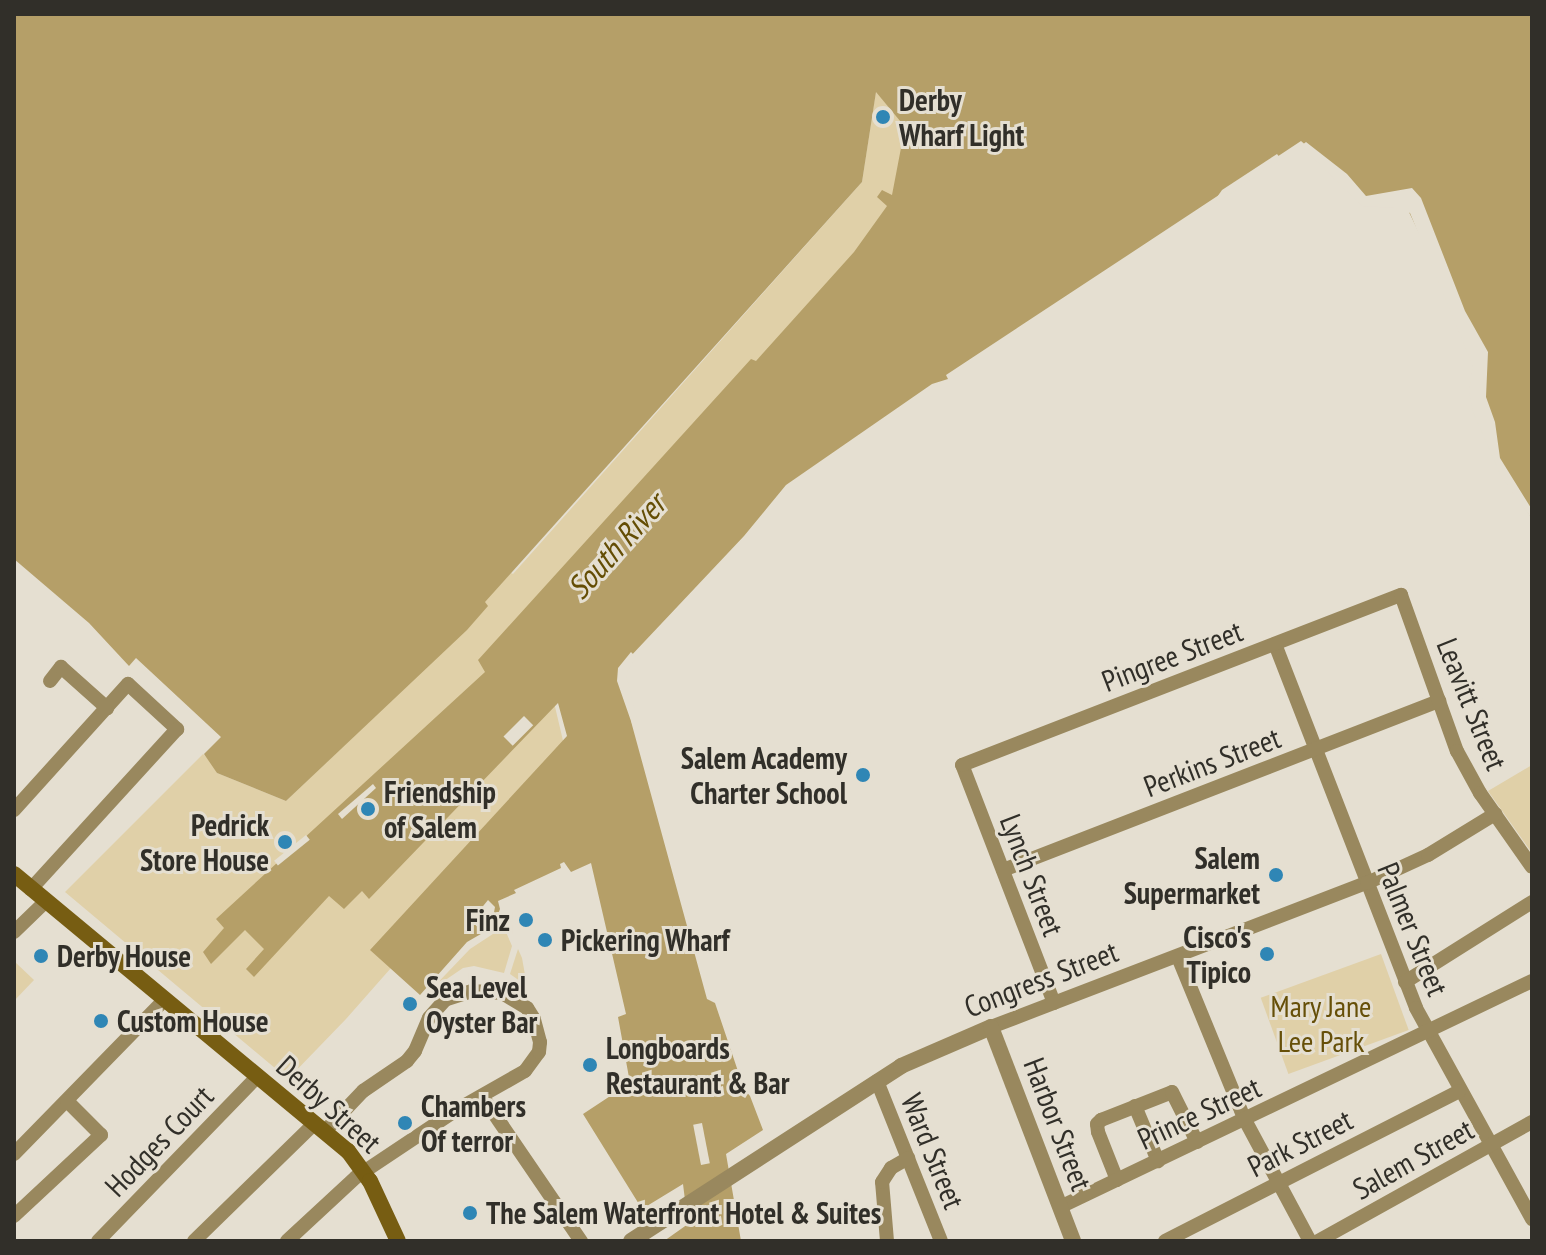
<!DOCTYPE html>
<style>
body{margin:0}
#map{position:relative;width:1546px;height:1255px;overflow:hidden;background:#e5dfd1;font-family:"PT Sans Narrow",sans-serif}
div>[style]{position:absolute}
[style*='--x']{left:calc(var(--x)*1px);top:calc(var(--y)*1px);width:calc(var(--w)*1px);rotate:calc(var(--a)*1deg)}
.green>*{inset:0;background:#e0d0a8;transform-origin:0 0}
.water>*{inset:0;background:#b59f68}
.pier>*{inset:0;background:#e5dfd1;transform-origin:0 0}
.minor>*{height:14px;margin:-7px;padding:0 7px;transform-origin:7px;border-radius:7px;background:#99885e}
.tertiary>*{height:16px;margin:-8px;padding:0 8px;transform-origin:8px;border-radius:8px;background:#99885e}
.secondary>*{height:16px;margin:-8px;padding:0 8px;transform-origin:8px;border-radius:8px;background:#775d12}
.dots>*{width:22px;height:22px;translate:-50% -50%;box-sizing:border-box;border:4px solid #e5dfd1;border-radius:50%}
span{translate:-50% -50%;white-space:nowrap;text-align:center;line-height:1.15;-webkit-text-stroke:6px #e5dfd1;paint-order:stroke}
.poi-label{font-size:30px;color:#312f29;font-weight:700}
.left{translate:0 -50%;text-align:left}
.right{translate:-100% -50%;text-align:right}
.street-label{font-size:30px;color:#312f29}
.park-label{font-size:30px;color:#664f08}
.water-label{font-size:32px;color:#644d04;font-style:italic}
.frame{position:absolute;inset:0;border:16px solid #312f29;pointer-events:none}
</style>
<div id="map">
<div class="green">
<div style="clip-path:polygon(876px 91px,905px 127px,912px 123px,911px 174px,548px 677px,569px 766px,346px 1019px,288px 1079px,65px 892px,203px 754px,212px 762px,217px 773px,286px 801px,395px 697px,511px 573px,513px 574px,862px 182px)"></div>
<div style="clip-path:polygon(1532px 765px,1532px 853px,1488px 791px)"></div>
<div style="clip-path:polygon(499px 930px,506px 932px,512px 946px,504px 973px,474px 966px,463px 968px,441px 983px,426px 999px,424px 997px,470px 949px)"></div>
<div style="clip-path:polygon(518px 949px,522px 958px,527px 986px,510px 974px)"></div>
<div style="left:1381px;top:954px;width:81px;height:128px;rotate:70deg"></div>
<div style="clip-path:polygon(14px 961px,34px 980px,14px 1001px)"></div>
</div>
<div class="water">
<div style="clip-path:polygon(14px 14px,1532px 14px,1532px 519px,1498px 463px,1477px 366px,1456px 309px,1406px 206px,1374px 205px,1301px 141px,946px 375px,948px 379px,932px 384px,786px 485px,744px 536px,628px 659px,622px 673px,632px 725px,707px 999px,715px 1003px,744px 1089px,750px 1096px,763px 1130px,726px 1154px,741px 1241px,664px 1241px,688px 1224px,683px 1184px,642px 1209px,583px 1114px,630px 1083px,618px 1017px,626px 1014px,591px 863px,571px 872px,564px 862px,560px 864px,561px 868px,514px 890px,516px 893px,498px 901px,500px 909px,493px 927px,467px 942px,420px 995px,370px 950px,567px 736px,558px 703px,369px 899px,362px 891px,344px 909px,329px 896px,254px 977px,246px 969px,264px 949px,245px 930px,211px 964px,203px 952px,224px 928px,216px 919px,485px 672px,478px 660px,751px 359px,756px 361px,854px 252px,887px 206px,877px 197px,882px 190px,892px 195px,905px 127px,876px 92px,862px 182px,485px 602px,488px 606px,467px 630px,286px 801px,217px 773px,204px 754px,221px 737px,136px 658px,129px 666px,89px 623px,14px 559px)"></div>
</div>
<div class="pier">
<div style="clip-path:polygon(1306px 142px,1347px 174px,1366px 196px,1412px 188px,1421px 198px,1465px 311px,1488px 352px,1486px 397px,1495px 422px,1500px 458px,1531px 508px,1532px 519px,1501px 476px,1473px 412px,1469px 392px,1473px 366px,1410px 213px,1395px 208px,1362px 206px,1301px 146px,1298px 148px)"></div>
<div style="clip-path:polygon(1277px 154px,1281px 159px,1218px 202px,1215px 200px,1222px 190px)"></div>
<div style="clip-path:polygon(631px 652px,636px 657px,626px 674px,637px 719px,632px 724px,617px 681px,618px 668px)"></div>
<div style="left:524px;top:716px;width:13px;height:29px;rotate:45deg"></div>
<div style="clip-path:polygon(373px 784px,376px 788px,342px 819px,338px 814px)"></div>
<div style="left:306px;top:835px;width:6px;height:41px;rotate:51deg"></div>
<div style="clip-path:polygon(488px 900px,495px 907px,493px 918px,481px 930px,471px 921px)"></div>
<div style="left:702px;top:1123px;width:41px;height:9px;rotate:79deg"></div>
</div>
<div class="minor">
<div style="--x:1275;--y:644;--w:390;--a:68.8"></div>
<div style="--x:1416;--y:1008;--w:241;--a:61.2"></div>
<div style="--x:50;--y:681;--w:18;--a:-52"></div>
<div style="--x:61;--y:667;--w:62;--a:41.7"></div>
<div style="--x:14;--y:810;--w:170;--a:-47.9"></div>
<div style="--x:128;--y:684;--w:67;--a:42.6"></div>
<div style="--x:177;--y:729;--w:217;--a:132.4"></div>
<div style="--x:1003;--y:870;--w:468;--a:-21.2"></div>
<div style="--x:14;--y:932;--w:45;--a:-44.1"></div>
<div style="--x:1178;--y:957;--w:176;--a:67.7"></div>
<div style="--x:1245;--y:1120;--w:137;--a:61.8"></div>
<div style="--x:1405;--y:982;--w:150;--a:-32.2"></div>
<div style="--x:1054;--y:1003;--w:255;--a:-111.1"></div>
<div style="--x:962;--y:765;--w:471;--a:-21.2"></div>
<div style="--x:1401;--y:595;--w:166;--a:70.3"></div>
<div style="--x:1457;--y:751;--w:48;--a:61.3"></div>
<div style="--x:1480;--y:793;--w:90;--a:54.9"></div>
<div style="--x:991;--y:1027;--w:403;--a:-21"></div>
<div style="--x:1367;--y:883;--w:67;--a:-24.7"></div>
<div style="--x:1428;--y:855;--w:79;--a:-31.5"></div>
<div style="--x:877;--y:1081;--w:172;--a:68.2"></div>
<div style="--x:482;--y:1096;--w:176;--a:55.7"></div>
<div style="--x:1135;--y:1106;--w:60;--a:67.3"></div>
<div style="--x:14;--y:1154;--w:216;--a:-45.7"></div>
<div style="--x:1117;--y:1180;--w:52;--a:-111.6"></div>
<div style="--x:1098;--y:1132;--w:8;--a:-97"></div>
<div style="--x:1097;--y:1124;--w:6;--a:-45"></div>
<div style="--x:1101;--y:1120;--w:76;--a:-21.5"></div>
<div style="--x:1172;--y:1092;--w:56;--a:63.4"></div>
<div style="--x:1060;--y:1207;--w:523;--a:-25.59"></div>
<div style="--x:14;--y:1216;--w:119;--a:-43"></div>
<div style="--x:101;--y:1135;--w:48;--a:-135"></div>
<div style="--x:98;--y:1241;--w:230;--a:-45.9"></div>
<div style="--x:194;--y:1241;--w:169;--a:-44.3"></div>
<div style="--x:287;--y:1241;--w:94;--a:-42.8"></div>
<div style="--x:356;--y:1177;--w:123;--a:-33.7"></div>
<div style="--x:458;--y:1109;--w:77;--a:-29.6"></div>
<div style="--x:525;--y:1071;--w:24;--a:-54"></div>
<div style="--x:539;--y:1052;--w:10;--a:-84"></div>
<div style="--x:540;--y:1042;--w:24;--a:-105"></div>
<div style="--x:534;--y:1019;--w:13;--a:-122"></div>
<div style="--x:527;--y:1008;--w:29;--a:-149"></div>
<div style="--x:502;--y:993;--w:30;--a:-176"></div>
<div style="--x:472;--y:991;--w:28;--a:162"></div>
<div style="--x:445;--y:1000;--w:24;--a:132"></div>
<div style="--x:429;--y:1018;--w:36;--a:113"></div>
<div style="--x:415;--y:1051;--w:13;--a:129"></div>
<div style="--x:407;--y:1061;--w:53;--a:145.7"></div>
<div style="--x:363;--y:1091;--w:55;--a:133.5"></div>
<div style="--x:887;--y:1241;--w:59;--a:-94.8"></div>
<div style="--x:882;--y:1182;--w:17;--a:-57"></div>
<div style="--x:891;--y:1168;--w:20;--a:-30"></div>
<div style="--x:1165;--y:1241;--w:330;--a:-27"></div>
<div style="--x:1318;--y:1241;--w:245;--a:-29.1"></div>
</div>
<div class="tertiary">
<div style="--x:631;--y:1241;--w:322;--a:-32.9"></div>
<div style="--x:901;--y:1066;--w:98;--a:-23.4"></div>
<div style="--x:991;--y:1027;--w:229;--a:69"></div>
</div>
<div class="secondary">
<div style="--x:14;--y:874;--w:434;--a:39.7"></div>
<div style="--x:348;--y:1151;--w:37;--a:54"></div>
<div style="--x:370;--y:1181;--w:66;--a:65"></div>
</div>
<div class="dots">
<div style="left:883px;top:117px;background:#2f86b5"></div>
<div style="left:863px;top:775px;background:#2f86b5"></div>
<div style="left:368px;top:809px;background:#2f86b5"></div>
<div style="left:285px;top:842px;background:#2f86b5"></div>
<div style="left:1276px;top:875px;background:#2f86b5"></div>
<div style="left:526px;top:920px;background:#2f86b5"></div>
<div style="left:545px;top:940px;background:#2f86b5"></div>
<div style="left:1267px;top:954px;background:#2f86b5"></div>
<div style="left:41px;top:956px;background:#2f86b5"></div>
<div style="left:410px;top:1004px;background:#2f86b5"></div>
<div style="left:101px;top:1021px;background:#2f86b5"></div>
<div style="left:590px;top:1065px;background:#2f86b5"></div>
<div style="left:405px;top:1123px;background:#2f86b5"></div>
<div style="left:470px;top:1213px;background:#2f86b5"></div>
</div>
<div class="poi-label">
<span class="left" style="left:899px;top:117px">Derby<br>Wharf Light</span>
<span class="right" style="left:847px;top:775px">Salem Academy<br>Charter School</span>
<span class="left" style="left:384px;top:809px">Friendship<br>of Salem</span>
<span class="right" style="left:269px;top:842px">Pedrick<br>Store House</span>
<span class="right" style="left:1260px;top:875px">Salem<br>Supermarket</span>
<span class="right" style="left:510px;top:920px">Finz</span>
<span class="right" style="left:1251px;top:954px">Cisco's<br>Tipico</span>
<span class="left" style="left:561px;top:940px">Pickering Wharf</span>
<span class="left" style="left:57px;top:956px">Derby House</span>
<span class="left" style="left:426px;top:1004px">Sea Level<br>Oyster Bar</span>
<span class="left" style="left:117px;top:1021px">Custom House</span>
<span class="left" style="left:606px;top:1065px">Longboards<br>Restaurant &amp; Bar</span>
<span class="left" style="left:421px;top:1123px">Chambers<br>Of terror</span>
<span class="left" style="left:486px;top:1213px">The Salem Waterfront Hotel &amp; Suites</span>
</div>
<div class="street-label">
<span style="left:1172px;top:656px;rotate:-21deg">Pingree Street</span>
<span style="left:1472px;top:704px;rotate:68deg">Leavitt Street</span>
<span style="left:1212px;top:762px;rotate:-21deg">Perkins Street</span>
<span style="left:1032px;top:875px;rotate:69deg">Lynch Street</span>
<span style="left:1413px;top:929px;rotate:68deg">Palmer Street</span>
<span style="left:1041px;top:979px;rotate:-21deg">Congress Street</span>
<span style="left:329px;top:1104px;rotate:42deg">Derby Street</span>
<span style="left:1199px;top:1113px;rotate:-25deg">Prince Street</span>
<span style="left:1058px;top:1124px;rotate:69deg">Harbor Street</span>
<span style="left:159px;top:1141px;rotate:-46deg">Hodges Court</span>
<span style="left:1300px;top:1143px;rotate:-27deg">Park Street</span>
<span style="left:933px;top:1151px;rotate:68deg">Ward Street</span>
<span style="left:1413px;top:1159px;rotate:-29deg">Salem Street</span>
</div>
<div class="park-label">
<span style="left:1321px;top:1023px">Mary Jane<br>Lee Park</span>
</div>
<div class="water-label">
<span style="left:616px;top:546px;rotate:-48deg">South River</span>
</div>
<div class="frame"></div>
</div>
